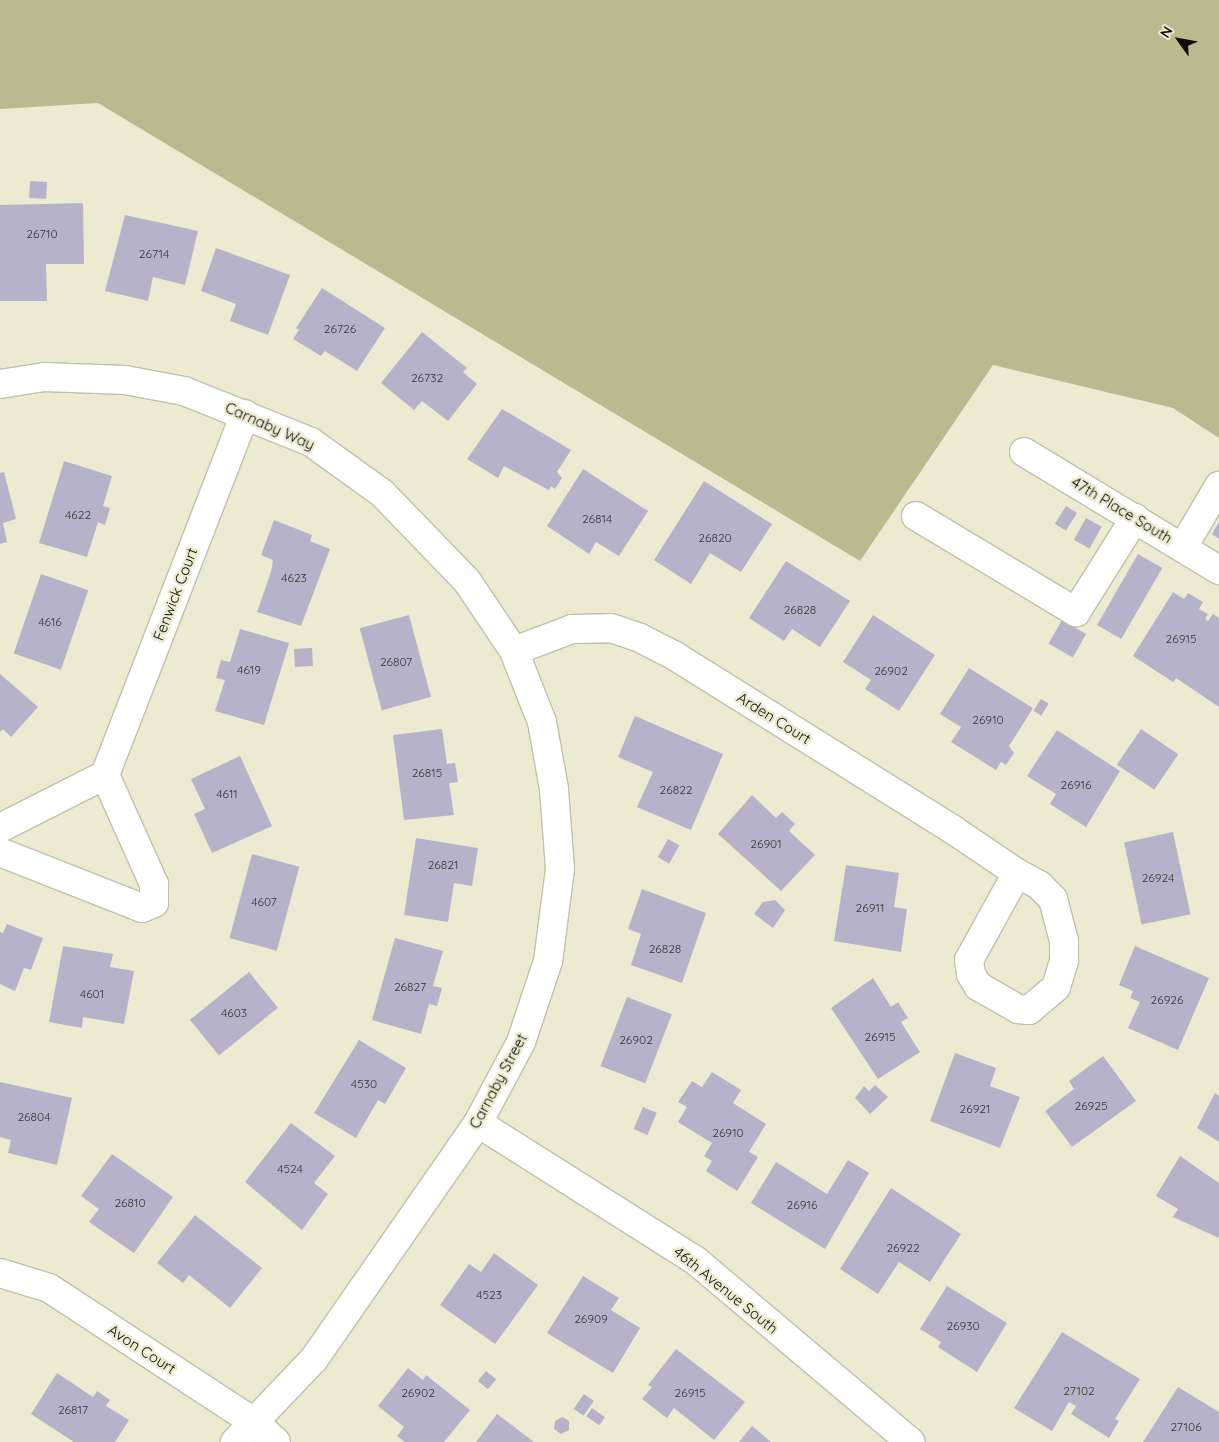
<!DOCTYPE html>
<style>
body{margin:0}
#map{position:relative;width:1219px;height:1442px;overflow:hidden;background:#ecebd2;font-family:Quicksand,sans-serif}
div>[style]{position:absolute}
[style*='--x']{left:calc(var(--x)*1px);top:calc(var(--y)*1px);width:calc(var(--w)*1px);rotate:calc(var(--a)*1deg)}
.forest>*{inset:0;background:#bbb990}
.building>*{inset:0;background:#b6b2ca;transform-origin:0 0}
.roads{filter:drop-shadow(1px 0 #c1c0a8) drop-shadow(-1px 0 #c1c0a8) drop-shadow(0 1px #c1c0a8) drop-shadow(0 -1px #c1c0a8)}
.minor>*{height:28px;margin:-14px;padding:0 14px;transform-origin:14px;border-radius:14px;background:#fff}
span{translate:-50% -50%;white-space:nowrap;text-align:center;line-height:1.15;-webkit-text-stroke:5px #ecebd2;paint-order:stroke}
.number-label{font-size:12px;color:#383637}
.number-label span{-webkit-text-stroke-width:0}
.street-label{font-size:15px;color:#0e0d06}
.north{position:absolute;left:1154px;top:15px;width:50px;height:50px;-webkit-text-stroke:4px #ecebd2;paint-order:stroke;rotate:302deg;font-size:14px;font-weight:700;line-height:20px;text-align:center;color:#0e0d06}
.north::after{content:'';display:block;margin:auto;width:18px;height:22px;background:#0e0d06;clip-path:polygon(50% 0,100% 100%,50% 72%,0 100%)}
</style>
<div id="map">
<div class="forest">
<div style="clip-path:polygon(0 0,1219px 0,1219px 438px,1173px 408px,993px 365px,860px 561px,98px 103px,0 109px)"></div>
</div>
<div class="building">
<div style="left:30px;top:181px;width:17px;height:17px;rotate:3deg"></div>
<div style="clip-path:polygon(83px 203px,84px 264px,46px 264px,47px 301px,0 301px,0 205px)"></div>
<div style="clip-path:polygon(125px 215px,198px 231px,185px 285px,153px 277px,148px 301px,105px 291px)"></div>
<div style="clip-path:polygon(216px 248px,290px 275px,268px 335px,230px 321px,236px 304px,201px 291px)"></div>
<div style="clip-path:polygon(322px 288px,385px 328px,357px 371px,325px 351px,321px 356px,293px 339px,299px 330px,296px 328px)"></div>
<div style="clip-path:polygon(422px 332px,467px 368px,463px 372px,477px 384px,448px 421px,422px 401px,414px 410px,381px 383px)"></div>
<div style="clip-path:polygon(502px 409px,571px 450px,557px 472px,562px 478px,555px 489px,551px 486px,549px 490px,504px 466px,498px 478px,467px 459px)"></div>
<div style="clip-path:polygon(64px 461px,112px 476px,103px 506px,110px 508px,105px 525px,98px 522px,87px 557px,39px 543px)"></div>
<div style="clip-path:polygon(583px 469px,648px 511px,619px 556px,596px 542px,589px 554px,547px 526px)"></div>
<div style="clip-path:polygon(4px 472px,16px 519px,3px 523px,7px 542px,0 544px,0 473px)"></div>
<div style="clip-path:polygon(704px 481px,772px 524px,741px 572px,710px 553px,691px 584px,654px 560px)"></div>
<div style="left:1066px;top:506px;width:13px;height:21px;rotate:32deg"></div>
<div style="left:1086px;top:518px;width:18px;height:25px;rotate:29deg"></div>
<div style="clip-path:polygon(274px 520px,312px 535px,310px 541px,330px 549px,301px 626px,257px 612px,271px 572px,273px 560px,261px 555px)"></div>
<div style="clip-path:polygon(1219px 522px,1219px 539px,1212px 534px)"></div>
<div style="left:1138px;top:554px;width:28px;height:82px;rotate:30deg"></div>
<div style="clip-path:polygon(786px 561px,850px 601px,820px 647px,792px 629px,784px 641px,749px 618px)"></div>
<div style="left:41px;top:574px;width:50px;height:84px;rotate:19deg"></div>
<div style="clip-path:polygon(1173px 592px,1184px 599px,1188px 593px,1203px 602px,1199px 609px,1208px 614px,1205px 619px,1208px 621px,1213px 614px,1219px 618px,1219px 707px,1176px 678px,1173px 682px,1133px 656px)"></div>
<div style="left:409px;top:615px;width:85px;height:51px;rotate:75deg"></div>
<div style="clip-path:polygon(873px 615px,935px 655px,899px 711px,865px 689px,871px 680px,843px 662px)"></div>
<div style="left:1062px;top:620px;width:28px;height:27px;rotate:30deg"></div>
<div style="clip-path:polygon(240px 629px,289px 643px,264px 725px,215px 711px,225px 680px,216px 678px,221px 660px,230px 662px)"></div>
<div style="left:312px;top:648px;width:18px;height:18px;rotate:87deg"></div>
<div style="clip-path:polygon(969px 668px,1033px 708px,1009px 746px,1014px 753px,1006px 765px,1001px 762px,996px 770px,951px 742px,961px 727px,940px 714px)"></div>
<div style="clip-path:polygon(0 674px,38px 707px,11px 737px,3px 729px,0 732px)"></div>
<div style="left:1041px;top:699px;width:9px;height:14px;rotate:32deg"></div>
<div style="clip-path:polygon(635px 716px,723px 754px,691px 830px,637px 807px,653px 772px,618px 757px)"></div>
<div style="clip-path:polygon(442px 729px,447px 764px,455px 763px,458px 782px,449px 783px,454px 815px,404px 820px,393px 735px)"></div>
<div style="left:1141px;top:729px;width:45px;height:43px;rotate:34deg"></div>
<div style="clip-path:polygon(1057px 730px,1120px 771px,1086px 827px,1050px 804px,1056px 794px,1027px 776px)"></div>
<div style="clip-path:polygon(240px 756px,272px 826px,212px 853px,194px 814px,205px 809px,191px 779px)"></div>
<div style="clip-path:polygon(752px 795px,776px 818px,782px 812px,795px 824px,789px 831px,815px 855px,781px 891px,718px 834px)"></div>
<div style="left:1173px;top:832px;width:84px;height:50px;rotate:78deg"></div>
<div style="clip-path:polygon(416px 838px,478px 848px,472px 886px,454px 883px,448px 922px,404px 915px)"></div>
<div style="left:668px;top:839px;width:13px;height:21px;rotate:29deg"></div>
<div style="left:252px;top:854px;width:49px;height:87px;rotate:15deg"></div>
<div style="clip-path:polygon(846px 865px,899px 873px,894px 907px,907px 909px,901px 952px,834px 941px)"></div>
<div style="clip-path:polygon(642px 889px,706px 913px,682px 983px,631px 965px,641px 934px,628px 929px)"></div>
<div style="clip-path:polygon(775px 900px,785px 910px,773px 928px,754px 914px,763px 902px)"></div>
<div style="clip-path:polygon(7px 924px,43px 938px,31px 970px,24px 968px,15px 991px,0 984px,0 932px,3px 933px)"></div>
<div style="clip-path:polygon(395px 938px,443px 951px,433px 986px,442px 988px,437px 1006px,429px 1004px,421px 1034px,372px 1020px)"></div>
<div style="clip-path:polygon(63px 946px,113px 954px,110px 967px,134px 971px,124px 1024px,83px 1017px,82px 1028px,49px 1022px)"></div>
<div style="clip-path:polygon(1135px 946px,1209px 978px,1178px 1050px,1128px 1028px,1140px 1002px,1130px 998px,1133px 991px,1119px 985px)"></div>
<div style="left:249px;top:972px;width:46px;height:76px;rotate:51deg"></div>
<div style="clip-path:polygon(873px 978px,891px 1007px,898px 1002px,908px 1018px,901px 1022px,920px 1052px,878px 1079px,831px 1008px)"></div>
<div style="left:627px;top:997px;width:48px;height:74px;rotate:21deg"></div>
<div style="clip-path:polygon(359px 1040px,406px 1068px,385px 1104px,378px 1100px,356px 1138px,314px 1113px)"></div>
<div style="clip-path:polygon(955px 1053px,996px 1068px,990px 1086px,1020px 1097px,1000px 1148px,930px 1121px)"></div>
<div style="clip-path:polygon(1103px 1056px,1136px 1101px,1072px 1147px,1045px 1111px,1074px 1089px,1069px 1081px)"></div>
<div style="clip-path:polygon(712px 1072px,741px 1090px,733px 1103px,766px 1124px,749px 1152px,758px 1157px,737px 1191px,706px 1171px,712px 1161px,704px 1156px,712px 1143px,678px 1122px,687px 1107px,678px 1102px,692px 1081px,702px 1087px)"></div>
<div style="clip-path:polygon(0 1082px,72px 1098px,57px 1165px,8px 1153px,11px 1140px,0 1137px)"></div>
<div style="clip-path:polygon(875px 1085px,888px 1097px,870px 1114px,855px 1098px,864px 1086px,869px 1091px)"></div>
<div style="clip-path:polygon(1215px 1093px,1219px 1096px,1219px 1142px,1197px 1128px)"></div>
<div style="left:643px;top:1107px;width:15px;height:24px;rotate:23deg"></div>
<div style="clip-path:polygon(291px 1123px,335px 1156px,314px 1183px,328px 1194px,302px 1230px,245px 1182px)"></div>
<div style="clip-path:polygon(112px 1154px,173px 1197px,134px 1253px,89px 1222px,99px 1209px,81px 1196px)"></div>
<div style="clip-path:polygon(1180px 1156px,1219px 1183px,1219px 1238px,1173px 1217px,1178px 1209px,1156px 1196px)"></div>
<div style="clip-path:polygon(848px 1160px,869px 1173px,825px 1249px,751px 1203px,776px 1162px,827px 1194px)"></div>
<div style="clip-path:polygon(891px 1188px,961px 1234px,930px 1282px,899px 1262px,878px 1294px,840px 1269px)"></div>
<div style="clip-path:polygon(195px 1215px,262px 1268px,230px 1308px,189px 1275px,183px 1283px,157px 1263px)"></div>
<div style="clip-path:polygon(494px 1253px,538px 1285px,495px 1344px,440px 1305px,469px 1264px,481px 1272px)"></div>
<div style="clip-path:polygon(583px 1276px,619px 1298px,611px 1310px,640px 1328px,613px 1373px,547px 1333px)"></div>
<div style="clip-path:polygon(947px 1286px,1007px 1323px,977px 1372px,938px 1347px,941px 1342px,920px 1329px)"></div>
<div style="clip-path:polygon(1062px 1332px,1140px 1379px,1115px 1419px,1119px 1421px,1109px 1438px,1071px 1414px,1076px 1406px,1069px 1402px,1052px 1431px,1014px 1408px)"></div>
<div style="clip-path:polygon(676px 1349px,745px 1402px,714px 1440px,674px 1408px,667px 1418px,642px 1399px,652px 1387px,648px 1385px)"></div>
<div style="clip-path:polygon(408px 1368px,423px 1380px,426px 1375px,470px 1410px,444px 1442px,405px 1442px,397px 1436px,404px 1427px,378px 1406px)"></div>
<div style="left:486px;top:1371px;width:13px;height:13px;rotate:39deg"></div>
<div style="clip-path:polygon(57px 1373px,93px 1397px,97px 1391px,110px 1400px,106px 1406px,129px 1420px,115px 1442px,74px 1442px,31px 1414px)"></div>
<div style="clip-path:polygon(1178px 1387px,1219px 1412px,1219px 1442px,1143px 1442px)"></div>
<div style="left:584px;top:1394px;width:12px;height:18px;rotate:35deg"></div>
<div style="left:592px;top:1408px;width:16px;height:10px;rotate:35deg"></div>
<div style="clip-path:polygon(497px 1414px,534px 1442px,476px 1442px)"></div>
<div style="clip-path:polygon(562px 1417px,569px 1421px,569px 1430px,561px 1434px,554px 1429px,555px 1421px)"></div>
<div style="clip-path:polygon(752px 1426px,771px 1442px,739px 1442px)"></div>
</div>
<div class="roads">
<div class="minor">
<div style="--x:0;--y:384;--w:45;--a:-9"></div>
<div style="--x:44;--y:377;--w:81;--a:2.1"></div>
<div style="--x:125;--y:380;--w:60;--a:10.6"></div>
<div style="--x:184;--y:391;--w:137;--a:21.9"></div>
<div style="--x:311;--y:442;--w:87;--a:35.7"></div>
<div style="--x:382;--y:493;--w:122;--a:46"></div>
<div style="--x:467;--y:581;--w:84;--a:56.1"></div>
<div style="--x:514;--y:651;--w:76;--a:68.5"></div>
<div style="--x:542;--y:722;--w:68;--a:79.8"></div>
<div style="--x:554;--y:789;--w:80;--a:85.7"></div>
<div style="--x:560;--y:869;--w:93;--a:97.4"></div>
<div style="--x:548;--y:961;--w:85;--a:108.4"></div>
<div style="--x:521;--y:1042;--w:92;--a:118"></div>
<div style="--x:478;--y:1123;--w:287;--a:124.8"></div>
<div style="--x:314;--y:1359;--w:115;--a:133.6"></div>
<div style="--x:1024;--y:452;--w:228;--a:31.2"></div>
<div style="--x:916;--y:516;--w:187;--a:31"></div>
<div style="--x:1076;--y:612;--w:111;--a:-57.9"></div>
<div style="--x:1183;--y:547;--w:71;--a:-59.5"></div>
<div style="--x:514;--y:651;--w:62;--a:-20.8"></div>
<div style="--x:572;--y:629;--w:39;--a:-1"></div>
<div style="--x:611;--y:628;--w:31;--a:19"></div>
<div style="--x:640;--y:638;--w:39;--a:27"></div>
<div style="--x:675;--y:656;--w:327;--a:32"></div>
<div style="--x:952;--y:829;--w:78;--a:34.1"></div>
<div style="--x:1017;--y:873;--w:99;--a:118.9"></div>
<div style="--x:969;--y:960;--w:14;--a:82"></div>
<div style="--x:971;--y:974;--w:14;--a:60"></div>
<div style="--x:978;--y:986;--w:46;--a:29.9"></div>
<div style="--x:1018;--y:1009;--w:11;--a:5"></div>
<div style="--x:1029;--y:1010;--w:35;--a:-40"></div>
<div style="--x:1056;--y:987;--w:28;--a:-73"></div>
<div style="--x:1064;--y:960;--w:19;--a:-90"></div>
<div style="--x:1064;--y:941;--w:43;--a:-104.7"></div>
<div style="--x:1053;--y:899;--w:20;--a:-135"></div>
<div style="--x:1039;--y:885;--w:25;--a:-151"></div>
<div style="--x:105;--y:775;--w:387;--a:-68.8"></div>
<div style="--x:0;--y:828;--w:118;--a:-26.8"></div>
<div style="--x:105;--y:775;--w:120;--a:65.8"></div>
<div style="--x:154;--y:884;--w:19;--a:90"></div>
<div style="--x:154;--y:903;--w:13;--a:157"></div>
<div style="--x:142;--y:908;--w:153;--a:-158.5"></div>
<div style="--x:478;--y:1123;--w:257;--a:32.3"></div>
<div style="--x:695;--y:1260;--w:282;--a:40.2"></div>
<div style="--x:0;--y:1273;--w:51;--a:17"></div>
<div style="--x:49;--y:1288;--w:246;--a:33.2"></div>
<div style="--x:255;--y:1423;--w:28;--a:42"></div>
</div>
</div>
<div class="number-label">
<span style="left:42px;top:234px">26710</span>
<span style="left:154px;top:254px">26714</span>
<span style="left:340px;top:329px">26726</span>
<span style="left:427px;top:378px">26732</span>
<span style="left:78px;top:515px">4622</span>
<span style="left:597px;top:519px">26814</span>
<span style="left:715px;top:538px">26820</span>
<span style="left:294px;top:578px">4623</span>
<span style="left:800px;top:610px">26828</span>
<span style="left:50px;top:622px">4616</span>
<span style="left:1181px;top:639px">26915</span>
<span style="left:396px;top:662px">26807</span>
<span style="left:249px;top:670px">4619</span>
<span style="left:891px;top:671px">26902</span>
<span style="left:988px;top:720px">26910</span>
<span style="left:427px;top:773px">26815</span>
<span style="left:1076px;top:785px">26916</span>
<span style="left:676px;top:790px">26822</span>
<span style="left:227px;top:794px">4611</span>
<span style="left:766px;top:844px">26901</span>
<span style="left:443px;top:865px">26821</span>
<span style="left:1158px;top:878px">26924</span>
<span style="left:264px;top:902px">4607</span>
<span style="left:870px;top:908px">26911</span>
<span style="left:665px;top:949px">26828</span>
<span style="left:410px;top:987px">26827</span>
<span style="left:92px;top:994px">4601</span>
<span style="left:1167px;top:1000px">26926</span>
<span style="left:234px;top:1013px">4603</span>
<span style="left:880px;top:1037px">26915</span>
<span style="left:636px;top:1040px">26902</span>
<span style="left:364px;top:1084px">4530</span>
<span style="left:1091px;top:1106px">26925</span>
<span style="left:975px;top:1109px">26921</span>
<span style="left:34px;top:1117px">26804</span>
<span style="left:728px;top:1133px">26910</span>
<span style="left:290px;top:1169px">4524</span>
<span style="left:130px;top:1203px">26810</span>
<span style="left:802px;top:1205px">26916</span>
<span style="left:903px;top:1248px">26922</span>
<span style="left:489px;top:1295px">4523</span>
<span style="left:591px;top:1319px">26909</span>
<span style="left:963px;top:1326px">26930</span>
<span style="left:1079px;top:1391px">27102</span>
<span style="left:418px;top:1393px">26902</span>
<span style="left:690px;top:1393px">26915</span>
<span style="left:73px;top:1410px">26817</span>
<span style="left:1186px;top:1427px">27106</span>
</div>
<div class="street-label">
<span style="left:270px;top:426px;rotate:24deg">Carnaby Way</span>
<span style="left:1122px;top:510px;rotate:31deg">47th Place South</span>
<span style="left:175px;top:594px;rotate:-69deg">Fenwick Court</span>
<span style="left:774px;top:718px;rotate:32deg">Arden Court</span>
<span style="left:498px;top:1081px;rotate:-62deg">Carnaby Street</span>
<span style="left:726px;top:1290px;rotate:39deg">46th Avenue South</span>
<span style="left:142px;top:1349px;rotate:33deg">Avon Court</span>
</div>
<div class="north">N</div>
</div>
